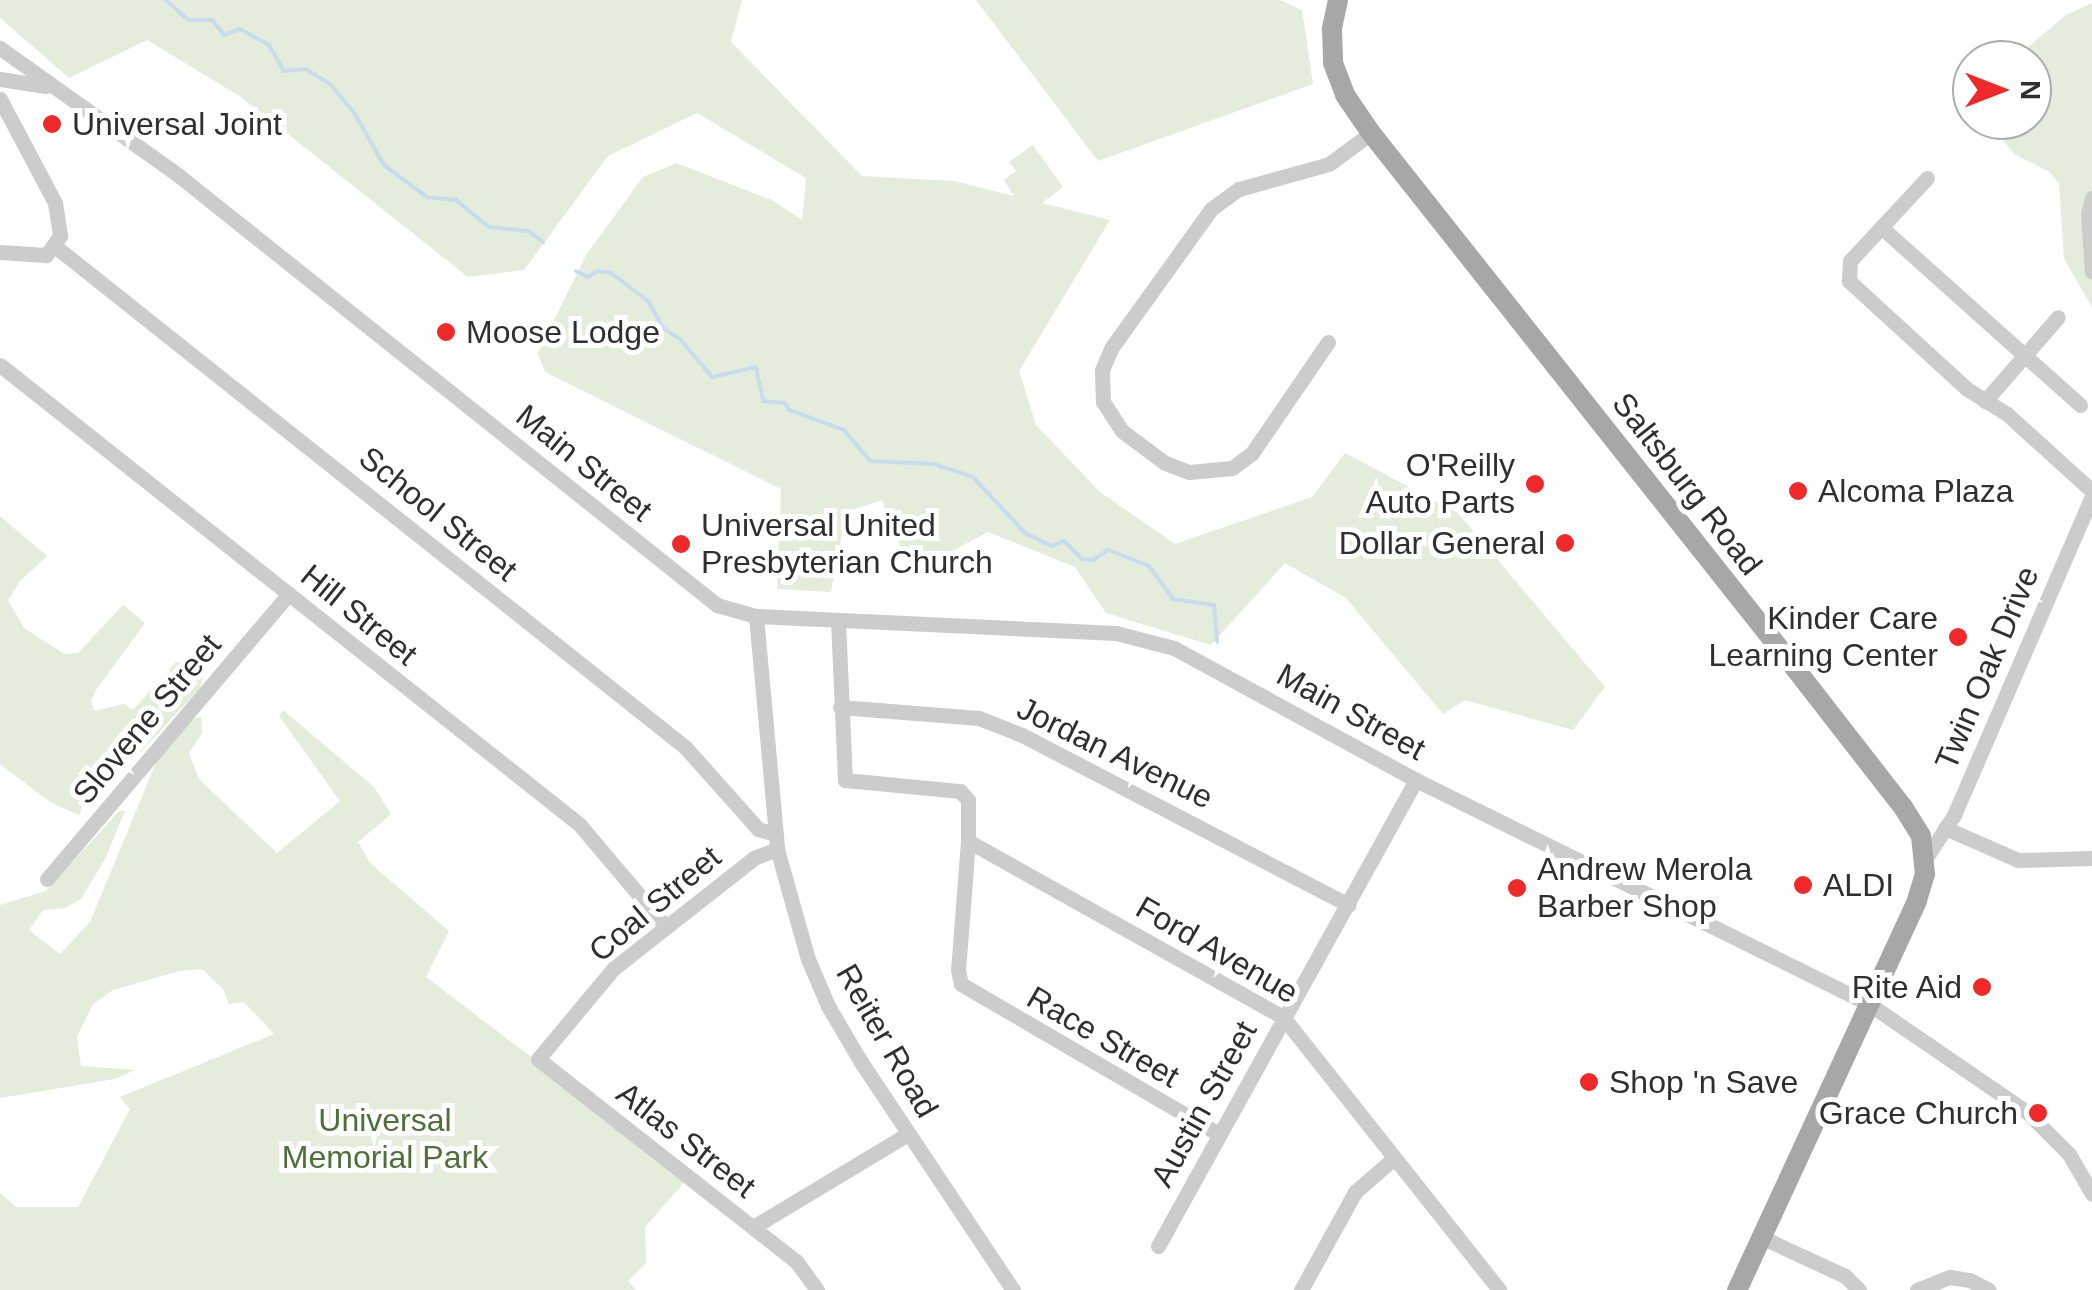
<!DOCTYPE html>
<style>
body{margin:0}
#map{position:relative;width:2092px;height:1290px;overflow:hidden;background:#fff;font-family:Arial,sans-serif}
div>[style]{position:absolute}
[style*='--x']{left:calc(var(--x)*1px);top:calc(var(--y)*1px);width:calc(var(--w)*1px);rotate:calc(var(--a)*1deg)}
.green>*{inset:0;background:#e4eddc}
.stream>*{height:4px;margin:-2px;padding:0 2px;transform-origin:2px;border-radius:2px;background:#c8dcee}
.minor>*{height:15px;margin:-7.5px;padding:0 7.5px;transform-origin:7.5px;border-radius:7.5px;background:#ccc}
.major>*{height:20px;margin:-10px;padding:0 10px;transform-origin:10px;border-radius:10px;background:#a7a7a7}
.dots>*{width:28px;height:28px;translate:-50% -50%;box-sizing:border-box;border:5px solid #fff;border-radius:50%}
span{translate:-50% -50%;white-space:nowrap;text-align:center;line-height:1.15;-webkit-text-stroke:10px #fff;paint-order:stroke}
.poi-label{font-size:32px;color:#2f2f2f}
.left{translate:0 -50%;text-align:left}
.right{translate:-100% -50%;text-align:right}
.street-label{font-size:32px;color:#2f2f2f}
.park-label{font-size:32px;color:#4e6e3a}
.north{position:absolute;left:1952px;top:40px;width:100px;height:100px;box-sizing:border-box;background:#fff;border:2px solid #acacac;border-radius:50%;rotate:90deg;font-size:28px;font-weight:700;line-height:40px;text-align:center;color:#2f2f2f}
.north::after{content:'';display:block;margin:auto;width:35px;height:45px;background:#ef2929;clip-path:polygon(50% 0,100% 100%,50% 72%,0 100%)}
</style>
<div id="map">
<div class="green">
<div style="clip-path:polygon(0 0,742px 0,731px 42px,862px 176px,954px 181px,1014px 196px,1004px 180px,1016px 171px,1009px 162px,1033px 145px,1063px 187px,1042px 203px,1110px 220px,1019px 371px,1036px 425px,1100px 492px,1175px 544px,1312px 497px,1345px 453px,1458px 513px,1605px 687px,1573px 730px,1465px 700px,1443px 714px,1346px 598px,1285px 563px,1211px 645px,1106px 613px,1075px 567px,988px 532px,911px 573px,882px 500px,846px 512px,831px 592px,777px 589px,781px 489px,545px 372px,538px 353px,586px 255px,643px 177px,676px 163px,772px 200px,802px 220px,806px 178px,697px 113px,608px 156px,524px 270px,468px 277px,241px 97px,147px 40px,69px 78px,0 18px)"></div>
<div style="clip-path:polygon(976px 0,1280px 0,1302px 10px,1313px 84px,1098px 161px)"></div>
<div style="clip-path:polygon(2092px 3px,2092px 307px,2064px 259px,2059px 183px,2048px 171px,2014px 154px,1987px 120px,2032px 120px,2032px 60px,2013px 60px,2066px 15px)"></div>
<div style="clip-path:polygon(0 516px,47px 556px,20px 581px,8px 600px,24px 628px,64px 654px,78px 653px,123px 605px,145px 623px,96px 690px,91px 701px,94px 711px,124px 704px,133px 710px,176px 662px,188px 662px,203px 676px,200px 688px,141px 752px,125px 747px,99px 767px,79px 815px,50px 802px,0 764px)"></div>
<div style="clip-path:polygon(283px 710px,374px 787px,391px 814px,358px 842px,370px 863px,449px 931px,426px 977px,689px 1177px,645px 1227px,646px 1263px,628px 1281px,636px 1290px,0 1290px,0 1193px,16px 1207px,78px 1207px,130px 1109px,120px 1097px,274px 1034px,244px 1002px,229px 1004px,223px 989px,202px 969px,179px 971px,113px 990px,93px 1004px,77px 1037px,81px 1066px,135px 1070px,115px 1079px,0 1098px,0 905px,46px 891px,119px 811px,125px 811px,105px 859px,81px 899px,65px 908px,43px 910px,29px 930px,60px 954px,90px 922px,158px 758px,192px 719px,201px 717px,202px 733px,189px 753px,199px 779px,277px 853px,340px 801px,279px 716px)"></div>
</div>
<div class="stream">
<div style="--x:166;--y:0;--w:30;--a:42"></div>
<div style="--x:188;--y:20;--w:24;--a:0"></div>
<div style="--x:212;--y:20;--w:19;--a:51"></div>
<div style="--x:224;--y:35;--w:17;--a:-21"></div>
<div style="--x:240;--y:29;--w:33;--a:29"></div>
<div style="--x:269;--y:45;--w:30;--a:60"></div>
<div style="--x:284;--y:71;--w:22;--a:-5"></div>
<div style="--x:306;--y:69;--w:28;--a:32"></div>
<div style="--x:330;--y:84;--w:35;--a:50"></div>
<div style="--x:353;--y:111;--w:62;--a:60.1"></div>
<div style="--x:384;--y:165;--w:54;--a:36.7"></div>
<div style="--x:427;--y:197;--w:29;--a:6"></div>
<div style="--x:456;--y:200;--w:43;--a:39.3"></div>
<div style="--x:489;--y:227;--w:39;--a:6"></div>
<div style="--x:528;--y:231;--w:19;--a:36"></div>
<div style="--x:576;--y:271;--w:13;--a:27"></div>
<div style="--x:588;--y:277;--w:12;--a:-31"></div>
<div style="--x:598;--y:271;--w:13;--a:9"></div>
<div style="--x:611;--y:273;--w:46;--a:37.1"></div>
<div style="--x:648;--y:301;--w:31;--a:61"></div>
<div style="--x:663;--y:328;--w:20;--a:33"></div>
<div style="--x:680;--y:339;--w:50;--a:49.9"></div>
<div style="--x:712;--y:377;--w:45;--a:-12.8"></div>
<div style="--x:756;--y:367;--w:35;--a:78"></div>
<div style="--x:763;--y:401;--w:22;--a:5"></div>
<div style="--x:785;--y:403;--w:8;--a:60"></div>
<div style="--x:789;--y:410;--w:59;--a:20"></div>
<div style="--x:844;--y:430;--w:40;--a:50"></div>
<div style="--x:870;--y:461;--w:64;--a:2.7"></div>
<div style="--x:934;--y:464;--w:41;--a:18.4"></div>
<div style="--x:973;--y:477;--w:76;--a:47.1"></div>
<div style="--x:1025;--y:533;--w:30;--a:26"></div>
<div style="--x:1052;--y:546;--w:13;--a:-23"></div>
<div style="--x:1064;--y:541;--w:25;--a:45"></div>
<div style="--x:1082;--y:559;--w:11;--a:5"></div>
<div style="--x:1093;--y:560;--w:18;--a:-34"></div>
<div style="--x:1108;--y:550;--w:44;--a:21.3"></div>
<div style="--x:1149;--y:566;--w:41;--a:54"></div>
<div style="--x:1173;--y:599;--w:41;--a:8.3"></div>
<div style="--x:1214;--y:605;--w:37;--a:85"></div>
</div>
<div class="minor">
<div style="--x:0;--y:48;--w:219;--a:35.5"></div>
<div style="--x:178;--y:175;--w:690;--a:38.58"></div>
<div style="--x:717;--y:605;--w:41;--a:15.8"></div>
<div style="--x:756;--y:616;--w:360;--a:2.7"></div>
<div style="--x:1116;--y:633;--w:60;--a:14.5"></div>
<div style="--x:1174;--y:648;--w:276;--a:28.6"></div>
<div style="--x:1416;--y:780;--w:505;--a:26.31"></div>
<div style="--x:1869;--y:1004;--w:191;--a:34.4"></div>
<div style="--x:2027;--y:1112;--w:59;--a:45"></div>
<div style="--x:2069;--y:1154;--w:46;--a:60.1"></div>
<div style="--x:0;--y:79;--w:46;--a:8.8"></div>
<div style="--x:0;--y:99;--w:118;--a:62.1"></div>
<div style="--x:55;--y:203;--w:33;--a:81"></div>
<div style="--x:60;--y:236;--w:24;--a:126"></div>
<div style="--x:46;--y:255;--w:46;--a:-176.3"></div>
<div style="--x:1927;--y:178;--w:113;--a:132.9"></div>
<div style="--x:1850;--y:261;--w:20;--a:93"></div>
<div style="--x:1849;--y:281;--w:160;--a:42.5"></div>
<div style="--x:1967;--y:389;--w:47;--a:32"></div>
<div style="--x:2007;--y:414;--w:115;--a:42.2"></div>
<div style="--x:2092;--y:198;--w:16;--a:104"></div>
<div style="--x:2088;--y:214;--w:58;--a:86.1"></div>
<div style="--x:1881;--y:227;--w:267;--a:41.8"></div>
<div style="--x:56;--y:247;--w:804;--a:38.48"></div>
<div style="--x:685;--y:747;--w:110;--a:48.3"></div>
<div style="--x:758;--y:829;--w:18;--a:16"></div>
<div style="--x:1328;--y:342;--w:135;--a:124.4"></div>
<div style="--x:1252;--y:453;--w:25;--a:143"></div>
<div style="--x:1232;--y:468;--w:43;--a:174.7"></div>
<div style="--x:1189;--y:472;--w:26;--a:-159"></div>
<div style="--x:1165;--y:463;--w:54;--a:-143.3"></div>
<div style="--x:1122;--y:431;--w:35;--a:-123"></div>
<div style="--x:1103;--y:402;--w:32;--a:-92"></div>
<div style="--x:1102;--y:370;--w:25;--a:-67"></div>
<div style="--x:1112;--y:347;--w:170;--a:-54.3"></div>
<div style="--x:1211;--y:209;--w:34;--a:-36"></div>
<div style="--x:1239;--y:189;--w:93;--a:-15.5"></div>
<div style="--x:1329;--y:164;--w:52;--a:-36.4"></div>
<div style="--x:0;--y:365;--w:739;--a:38.41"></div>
<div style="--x:579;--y:824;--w:135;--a:49.8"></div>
<div style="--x:1985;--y:401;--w:111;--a:-49"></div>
<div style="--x:756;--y:616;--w:234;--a:84.8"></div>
<div style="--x:777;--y:849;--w:114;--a:74.3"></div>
<div style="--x:808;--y:959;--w:51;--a:66.9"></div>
<div style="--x:828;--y:1006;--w:65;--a:59.5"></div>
<div style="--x:861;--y:1062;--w:274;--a:56.3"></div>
<div style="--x:838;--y:620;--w:160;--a:87.5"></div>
<div style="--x:845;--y:780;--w:116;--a:5.5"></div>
<div style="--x:960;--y:791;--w:12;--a:48"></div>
<div style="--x:968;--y:800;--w:41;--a:90"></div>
<div style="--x:968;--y:841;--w:361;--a:29.2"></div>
<div style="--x:1283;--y:1017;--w:348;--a:51.6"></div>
<div style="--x:840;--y:707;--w:139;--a:4.5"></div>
<div style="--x:979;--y:718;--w:46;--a:21.6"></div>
<div style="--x:1022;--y:735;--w:368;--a:27.5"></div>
<div style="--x:1945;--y:828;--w:80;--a:23.7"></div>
<div style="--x:2018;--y:860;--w:74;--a:-1.5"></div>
<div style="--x:968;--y:841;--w:129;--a:94.4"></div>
<div style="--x:958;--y:970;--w:14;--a:78"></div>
<div style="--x:961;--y:984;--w:298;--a:30.2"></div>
<div style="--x:777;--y:849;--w:25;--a:159"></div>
<div style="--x:754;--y:858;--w:179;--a:141.8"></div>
<div style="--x:613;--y:969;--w:117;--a:129.8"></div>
<div style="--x:538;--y:1059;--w:328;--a:38.1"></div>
<div style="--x:796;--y:1261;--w:36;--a:54"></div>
<div style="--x:1926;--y:858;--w:51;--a:-56.9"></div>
<div style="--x:1954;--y:815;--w:348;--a:-66.6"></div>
<div style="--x:47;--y:879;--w:374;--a:-49.7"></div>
<div style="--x:753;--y:1227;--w:181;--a:-31"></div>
<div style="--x:1761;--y:1237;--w:93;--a:24.9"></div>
<div style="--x:1845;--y:1276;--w:20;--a:45"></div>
<div style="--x:1158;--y:1246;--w:533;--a:-61.03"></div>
<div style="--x:1301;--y:1290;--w:112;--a:-61.1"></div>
<div style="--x:1355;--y:1192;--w:52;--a:-41.1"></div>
<div style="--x:1917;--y:1290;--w:35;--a:-22"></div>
<div style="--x:1950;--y:1277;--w:20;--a:9"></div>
<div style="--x:1970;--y:1280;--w:21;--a:28"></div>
</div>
<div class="major">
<div style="--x:1338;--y:0;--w:30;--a:102"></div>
<div style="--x:1332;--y:29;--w:34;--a:88"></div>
<div style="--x:1333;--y:63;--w:34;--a:69"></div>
<div style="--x:1345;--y:95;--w:46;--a:55.6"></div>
<div style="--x:1371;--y:133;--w:663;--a:51.61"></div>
<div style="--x:1783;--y:653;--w:195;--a:52.1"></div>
<div style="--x:1903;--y:807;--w:34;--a:58"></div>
<div style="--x:1921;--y:836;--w:38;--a:84"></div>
<div style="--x:1925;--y:874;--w:28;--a:107"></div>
<div style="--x:1917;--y:901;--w:429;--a:114.8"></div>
</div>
<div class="dots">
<div style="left:52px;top:124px;background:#ef2929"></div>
<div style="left:446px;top:332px;background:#ef2929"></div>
<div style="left:1535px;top:484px;background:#ef2929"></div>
<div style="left:1798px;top:491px;background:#ef2929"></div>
<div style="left:1565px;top:543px;background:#ef2929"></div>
<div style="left:681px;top:544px;background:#ef2929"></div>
<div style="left:1958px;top:637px;background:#ef2929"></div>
<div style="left:1803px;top:885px;background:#ef2929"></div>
<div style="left:1517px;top:888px;background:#ef2929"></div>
<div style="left:1982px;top:987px;background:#ef2929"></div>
<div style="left:1589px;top:1082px;background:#ef2929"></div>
<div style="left:2038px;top:1113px;background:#ef2929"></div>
</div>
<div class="poi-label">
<span class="left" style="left:72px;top:124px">Universal Joint</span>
<span class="left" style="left:466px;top:332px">Moose Lodge</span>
<span class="right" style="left:1515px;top:484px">O'Reilly<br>Auto Parts</span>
<span class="left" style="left:1818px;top:491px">Alcoma Plaza</span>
<span class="left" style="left:701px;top:544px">Universal United<br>Presbyterian Church</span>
<span class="right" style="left:1545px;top:543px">Dollar General</span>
<span class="right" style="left:1938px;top:637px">Kinder Care<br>Learning Center</span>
<span class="left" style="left:1537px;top:888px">Andrew Merola<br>Barber Shop</span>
<span class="left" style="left:1823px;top:885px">ALDI</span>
<span class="right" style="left:1962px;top:987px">Rite Aid</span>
<span class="left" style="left:1609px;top:1082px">Shop 'n Save</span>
<span class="right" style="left:2018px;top:1113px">Grace Church</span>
</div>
<div class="street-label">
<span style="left:584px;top:463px;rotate:39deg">Main Street</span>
<span style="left:1687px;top:484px;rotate:52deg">Saltsburg Road</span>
<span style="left:438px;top:514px;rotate:39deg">School Street</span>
<span style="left:359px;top:615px;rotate:39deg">Hill Street</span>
<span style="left:1987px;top:668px;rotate:-67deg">Twin Oak Drive</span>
<span style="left:1351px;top:712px;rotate:29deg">Main Street</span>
<span style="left:147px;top:719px;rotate:-50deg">Slovene Street</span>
<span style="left:1115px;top:753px;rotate:26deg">Jordan Avenue</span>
<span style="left:655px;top:904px;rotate:-40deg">Coal Street</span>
<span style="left:1217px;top:950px;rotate:30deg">Ford Avenue</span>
<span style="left:1103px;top:1037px;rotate:30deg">Race Street</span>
<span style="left:887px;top:1041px;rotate:60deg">Reiter Road</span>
<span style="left:1204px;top:1104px;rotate:-61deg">Austin Street</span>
<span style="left:686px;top:1140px;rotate:38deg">Atlas Street</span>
</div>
<div class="park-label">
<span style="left:385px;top:1139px">Universal<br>Memorial Park</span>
</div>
<div class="north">N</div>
</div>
